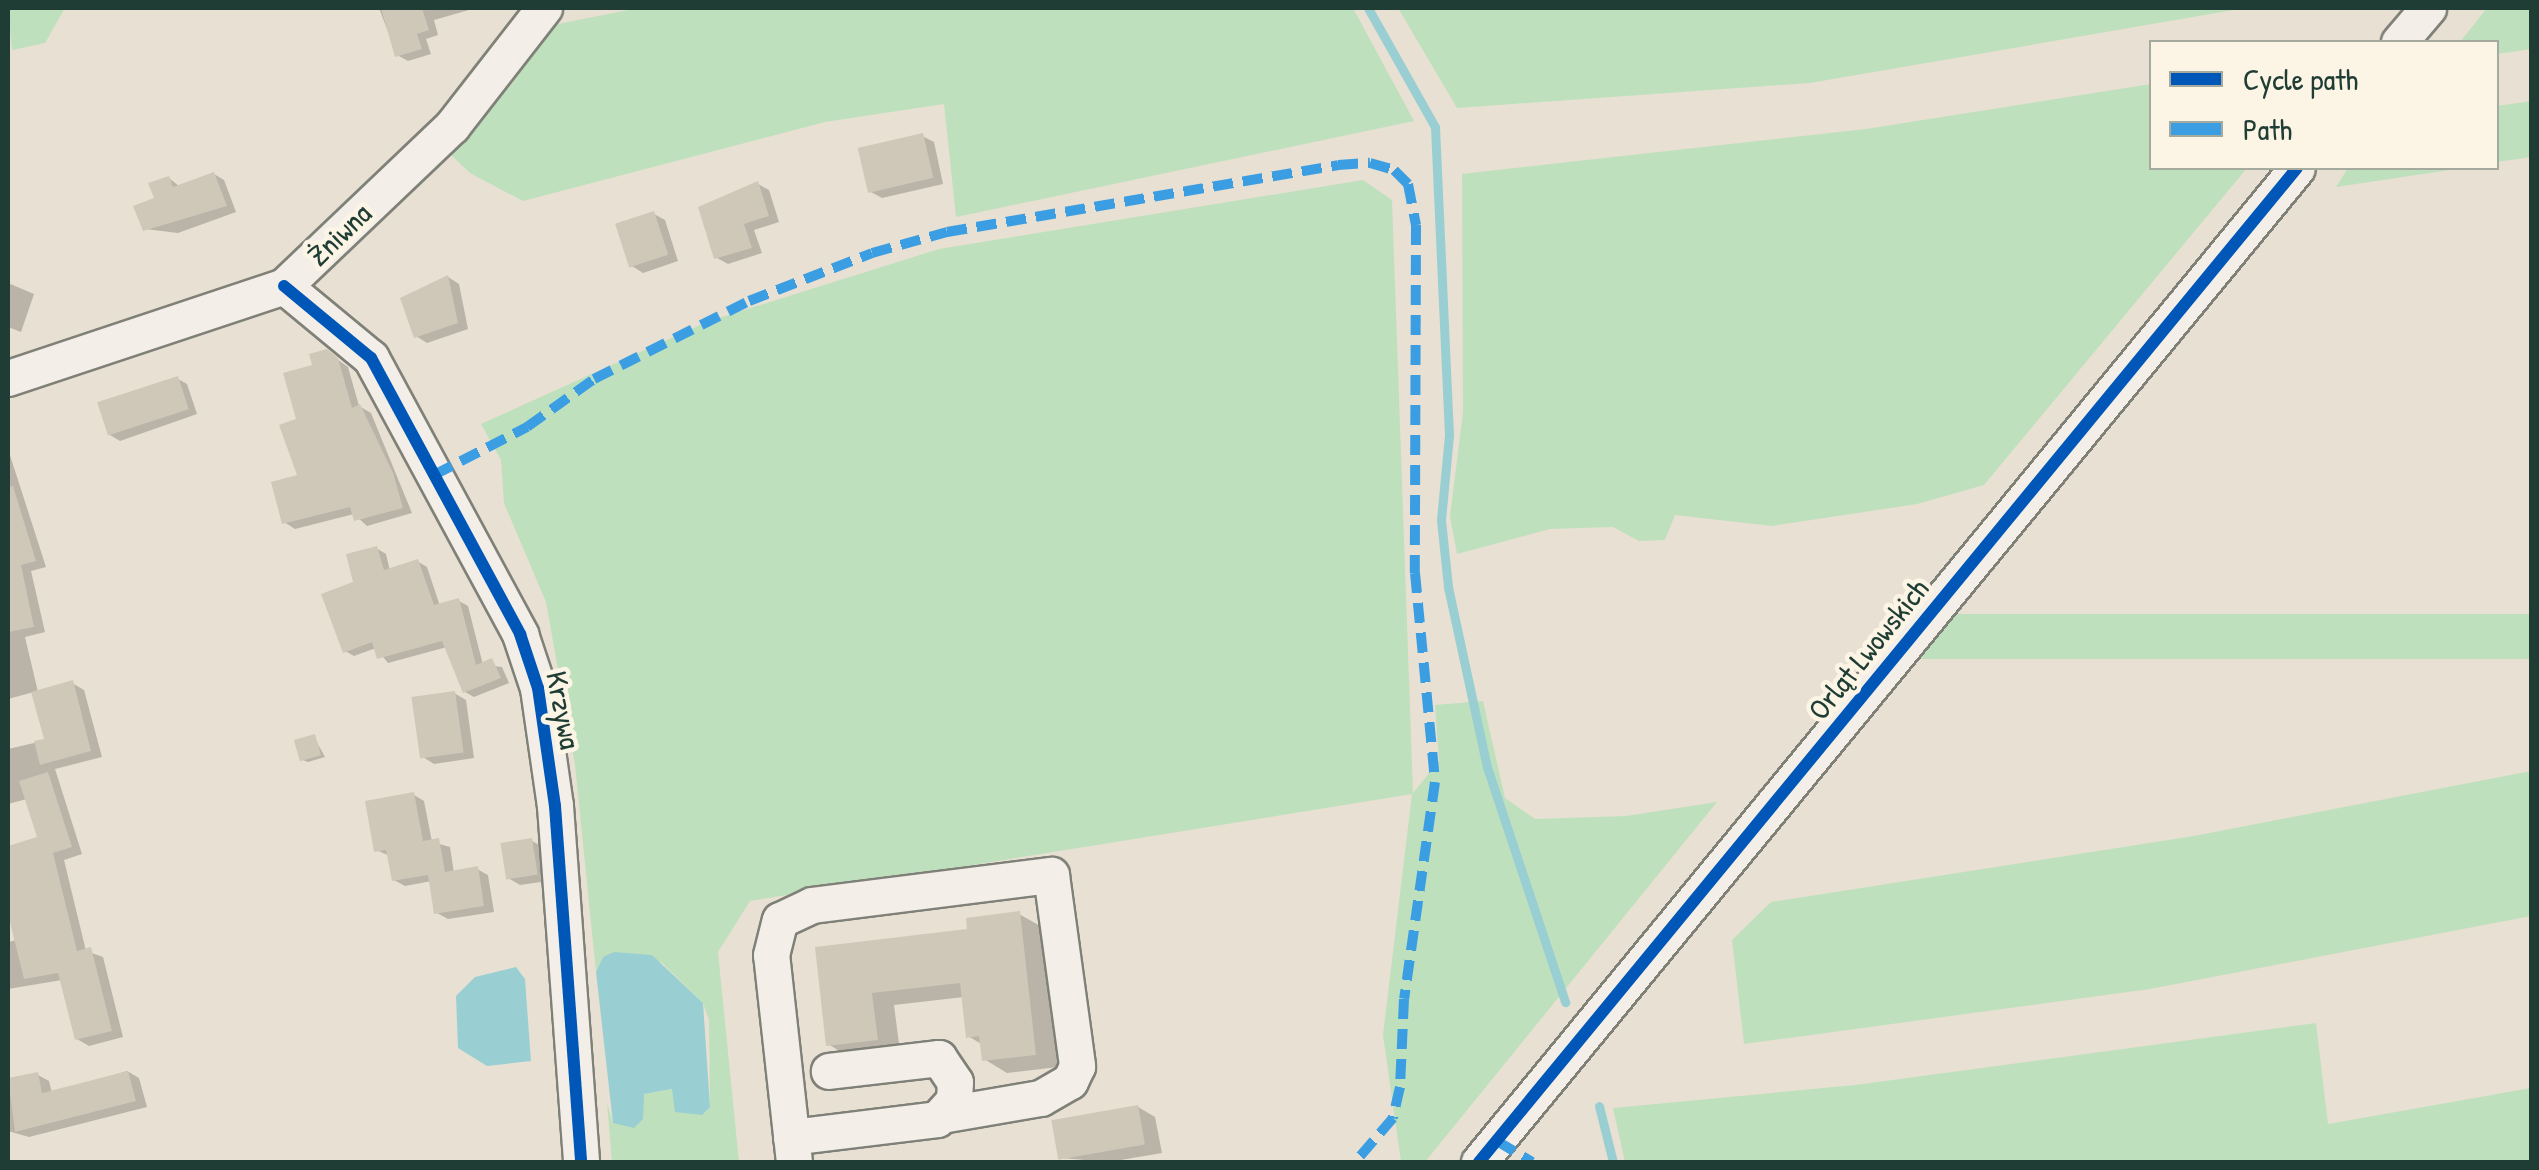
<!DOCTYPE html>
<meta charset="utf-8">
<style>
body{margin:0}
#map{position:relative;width:2539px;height:1170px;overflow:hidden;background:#e8e0d2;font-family:"Patrick Hand",sans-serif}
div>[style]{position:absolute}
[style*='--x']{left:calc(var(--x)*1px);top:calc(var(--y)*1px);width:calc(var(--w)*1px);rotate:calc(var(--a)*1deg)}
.green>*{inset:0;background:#bfe0bd;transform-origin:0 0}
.water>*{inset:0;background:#99cfd2}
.shadow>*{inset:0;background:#0003}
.stream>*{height:9px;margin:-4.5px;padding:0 4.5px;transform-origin:4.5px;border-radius:4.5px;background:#99cfd2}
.building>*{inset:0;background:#cfc7b8;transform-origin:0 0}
.roads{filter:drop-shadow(2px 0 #7f8179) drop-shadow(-2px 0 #7f8179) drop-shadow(0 2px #7f8179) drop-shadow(0 -2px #7f8179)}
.minor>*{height:35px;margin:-17.5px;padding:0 17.5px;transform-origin:17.5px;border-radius:17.5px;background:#f3efe8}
.quiet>*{height:10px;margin-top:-5px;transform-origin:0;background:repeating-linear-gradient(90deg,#3c9ee2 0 20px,transparent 0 30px)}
.cycleway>*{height:12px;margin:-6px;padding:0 6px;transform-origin:6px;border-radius:6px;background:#0057b8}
span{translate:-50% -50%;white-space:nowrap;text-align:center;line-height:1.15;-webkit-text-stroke:9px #fcf5e5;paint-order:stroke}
.street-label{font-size:30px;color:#1f3d34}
.frame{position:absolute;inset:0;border:10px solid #1f3d34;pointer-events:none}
.legend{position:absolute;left:2149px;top:40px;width:350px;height:130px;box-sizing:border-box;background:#fcf5e5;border:2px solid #a4ab9e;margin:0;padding:12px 18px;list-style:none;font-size:30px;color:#1f3d34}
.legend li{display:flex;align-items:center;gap:20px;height:50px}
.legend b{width:50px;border:2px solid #a4ab9e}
</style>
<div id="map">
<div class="green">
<div style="clip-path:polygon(8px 8px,65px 8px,45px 43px,12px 50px)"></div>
<div style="clip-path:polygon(638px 8px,1353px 8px,1414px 121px,956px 217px,944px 104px,825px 122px,523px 201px,470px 173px,448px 152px,511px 85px,553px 25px)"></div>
<div style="clip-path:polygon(1398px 8px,2245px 8px,1810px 83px,1457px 108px)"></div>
<div style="clip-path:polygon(2487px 8px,2531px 8px,2531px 49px,2497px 54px,2496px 42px,2460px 42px)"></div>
<div style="clip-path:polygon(2151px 84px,2152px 168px,2247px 168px,1984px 485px,1917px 504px,1772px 526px,1675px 515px,1665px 540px,1639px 541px,1613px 527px,1550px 529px,1457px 554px,1450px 516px,1463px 412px,1462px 174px,1866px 129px)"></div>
<div style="clip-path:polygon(2531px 101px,2531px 157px,2497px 162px,2497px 106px)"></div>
<div style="clip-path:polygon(2348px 168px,2463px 168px,2336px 187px)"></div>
<div style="clip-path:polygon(1363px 180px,1392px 200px,1413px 793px,1439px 761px,1435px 705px,1483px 701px,1505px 798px,1535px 819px,1626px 816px,1717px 802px,1425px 1162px,1401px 1162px,1383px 1035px,1412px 794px,750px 901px,718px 952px,739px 1162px,612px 1162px,607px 1103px,613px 1123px,643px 1119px,643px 1094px,673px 1089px,710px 1107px,709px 1020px,703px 1003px,661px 962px,603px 957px,596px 972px,575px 765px,546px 602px,504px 503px,501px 460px,481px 424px,709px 321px,939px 249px)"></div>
<div style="left:2531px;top:614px;width:45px;height:637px;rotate:90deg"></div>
<div style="clip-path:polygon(2531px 771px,2531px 916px,2150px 989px,1744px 1044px,1732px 940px,1771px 902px,2194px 836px)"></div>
<div style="clip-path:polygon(2316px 1023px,2328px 1124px,2531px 1088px,2531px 1162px,1625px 1162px,1613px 1108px,1855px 1085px)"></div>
</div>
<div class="water">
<div style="clip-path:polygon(614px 952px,652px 955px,703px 1003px,710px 1107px,702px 1115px,675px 1112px,672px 1089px,644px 1094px,643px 1119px,634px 1128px,613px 1123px,596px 972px,603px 957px)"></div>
<div style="clip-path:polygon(516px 967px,525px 979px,531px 1061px,487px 1066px,458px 1048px,456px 996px,475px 977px)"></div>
</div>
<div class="shadow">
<div style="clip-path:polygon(379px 8px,476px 8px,434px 20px,438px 35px,426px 39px,431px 54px,408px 61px,397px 55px)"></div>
<div style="clip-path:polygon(922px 136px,934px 142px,943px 184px,882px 198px,871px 192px)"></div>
<div style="clip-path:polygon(214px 174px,224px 180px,236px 212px,178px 233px,145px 229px,169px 178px,180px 187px)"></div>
<div style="clip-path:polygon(758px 184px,769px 190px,779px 222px,754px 230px,762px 253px,728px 264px,717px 258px)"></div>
<div style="clip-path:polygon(654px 214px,665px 220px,678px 261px,643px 273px,632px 266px)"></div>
<div style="clip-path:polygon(448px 277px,459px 284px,468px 329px,427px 343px,416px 336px)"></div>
<div style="clip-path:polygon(8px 283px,34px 294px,21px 332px,8px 327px)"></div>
<div style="clip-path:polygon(327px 352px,348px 367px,359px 406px,371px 413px,412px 513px,367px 526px,354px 514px,295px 529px,284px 522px,300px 477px,299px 420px,315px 366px)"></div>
<div style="clip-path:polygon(178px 379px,187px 384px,197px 414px,120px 441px,110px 435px)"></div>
<div style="clip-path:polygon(8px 449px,46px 567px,31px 571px,45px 632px,25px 637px,38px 692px,72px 683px,84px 690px,102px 757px,55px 769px,82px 854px,64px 860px,86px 951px,103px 957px,123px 1037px,89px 1046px,77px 1039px,62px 980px,8px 989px,8px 942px,17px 940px,8px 899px,8px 849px,40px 839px,27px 799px,8px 804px,8px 749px,47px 740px,34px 692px,8px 699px)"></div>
<div style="clip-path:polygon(376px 548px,386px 554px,390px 571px,417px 561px,427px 567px,440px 606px,459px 601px,468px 606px,483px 665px,502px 667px,509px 683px,474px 697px,465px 692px,447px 647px,388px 663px,376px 648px,354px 656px,345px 651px,356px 584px)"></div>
<div style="clip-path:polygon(454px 693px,466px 700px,474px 758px,434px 764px,423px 757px)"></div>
<div style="clip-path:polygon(314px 737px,325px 757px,308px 762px,303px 760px)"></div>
<div style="clip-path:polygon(414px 795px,424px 801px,432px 842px,450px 847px,454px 873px,477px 869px,488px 875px,494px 912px,448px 919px,437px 913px,432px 881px,405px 886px,394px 880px,390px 856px,376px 850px)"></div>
<div style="clip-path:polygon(532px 841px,543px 847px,548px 881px,520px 885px,508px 878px)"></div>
<div style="clip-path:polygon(1019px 914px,1042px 927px,1058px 1067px,1007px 1073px,984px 1059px,983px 1045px,968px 1036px,964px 997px,894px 1005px,900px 1052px,851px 1058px,828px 1044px,818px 949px,970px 932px)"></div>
<div style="clip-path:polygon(127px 1071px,139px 1078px,147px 1107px,29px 1137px,8px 1131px,8px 1081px,38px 1075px,49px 1081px,52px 1093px)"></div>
<div style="clip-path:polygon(1138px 1107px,1155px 1117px,1162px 1153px,1109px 1162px,1061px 1158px)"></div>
</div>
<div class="stream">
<div style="--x:1368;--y:8;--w:137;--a:60.6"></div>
<div style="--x:1435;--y:127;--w:308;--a:87.4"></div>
<div style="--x:1449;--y:435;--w:85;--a:95.4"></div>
<div style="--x:1441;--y:520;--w:67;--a:84"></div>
<div style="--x:1448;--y:587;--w:184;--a:77.8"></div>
<div style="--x:1487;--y:767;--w:248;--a:71.6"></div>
<div style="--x:1599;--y:1106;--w:58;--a:76"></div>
</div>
<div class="building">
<div style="clip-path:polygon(381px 8px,422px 8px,429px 30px,417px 34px,422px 49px,395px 57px)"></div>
<div style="left:923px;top:133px;width:46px;height:67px;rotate:77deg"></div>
<div style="clip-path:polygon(214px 172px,227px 206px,143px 231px,133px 206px,154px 198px,148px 183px,169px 176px,173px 187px)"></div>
<div style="clip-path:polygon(758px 181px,769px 216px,744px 224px,752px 248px,714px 259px,698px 207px)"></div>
<div style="left:654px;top:211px;width:46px;height:41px;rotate:72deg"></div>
<div style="clip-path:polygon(448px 275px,458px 323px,414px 338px,400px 298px)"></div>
<div style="clip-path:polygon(327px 349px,338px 358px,352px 408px,360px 404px,393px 473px,403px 508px,354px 521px,350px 507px,282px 524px,271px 482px,297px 475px,279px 425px,296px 419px,283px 373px,312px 365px,309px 354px)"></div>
<div style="left:178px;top:376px;width:35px;height:85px;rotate:72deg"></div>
<div style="clip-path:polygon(13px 486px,36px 561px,21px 565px,34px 627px,8px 632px,8px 487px)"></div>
<div style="clip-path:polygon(377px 546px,384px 570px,418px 559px,434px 605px,459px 598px,476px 665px,492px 658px,501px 678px,463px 693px,442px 641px,377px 659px,372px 642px,343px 653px,321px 594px,353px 582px,346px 554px)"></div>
<div style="clip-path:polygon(73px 680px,91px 751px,40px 765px,34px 741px,44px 739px,31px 692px)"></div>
<div style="left:455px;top:691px;width:62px;height:44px;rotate:82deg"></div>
<div style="left:315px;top:734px;width:22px;height:22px;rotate:74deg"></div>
<div style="clip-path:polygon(48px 772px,72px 847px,53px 853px,77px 951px,91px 947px,112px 1031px,75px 1040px,58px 973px,24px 979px,8px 914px,8px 846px,37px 837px,19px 781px)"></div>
<div style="clip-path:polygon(414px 792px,423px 841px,439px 838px,445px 872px,478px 866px,484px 906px,434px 914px,428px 875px,392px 881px,386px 850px,374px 852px,365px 801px)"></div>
<div style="left:532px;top:838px;width:37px;height:32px;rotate:81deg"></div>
<div style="clip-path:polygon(1020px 911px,1036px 1055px,982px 1061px,979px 1036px,966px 1038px,960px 983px,872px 993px,878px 1040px,826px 1046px,815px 947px,967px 929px,966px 918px)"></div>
<div style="clip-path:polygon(128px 1071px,136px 1101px,15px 1132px,8px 1078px,38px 1072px,42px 1093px)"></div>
<div style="left:1138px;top:1105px;width:40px;height:88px;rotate:80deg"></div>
</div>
<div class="roads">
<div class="minor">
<div style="--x:2399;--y:42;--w:45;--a:-49.5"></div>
<div style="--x:284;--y:286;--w:113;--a:39.6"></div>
<div style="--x:371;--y:358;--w:314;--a:61.6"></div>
<div style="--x:520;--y:634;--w:57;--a:71.6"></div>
<div style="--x:538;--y:688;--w:119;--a:81.8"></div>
<div style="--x:555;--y:806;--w:357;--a:85.8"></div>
<div style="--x:8;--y:378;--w:291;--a:-18.4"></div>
<div style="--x:284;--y:286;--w:232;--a:-43.6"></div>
<div style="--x:452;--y:126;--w:150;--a:-52.1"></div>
<div style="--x:791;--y:1137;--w:147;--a:-7"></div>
<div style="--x:937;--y:1119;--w:25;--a:-48"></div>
<div style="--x:954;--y:1100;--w:18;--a:-87"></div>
<div style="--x:955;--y:1082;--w:29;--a:-124"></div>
<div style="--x:939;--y:1058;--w:111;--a:173.3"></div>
<div style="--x:794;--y:1162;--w:208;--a:-96.3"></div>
<div style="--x:771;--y:955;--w:36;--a:-76"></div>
<div style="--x:780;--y:920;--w:35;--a:-25"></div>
<div style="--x:812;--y:905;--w:241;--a:-7.2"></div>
<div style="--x:1051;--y:875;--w:193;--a:82.2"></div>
<div style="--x:1077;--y:1066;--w:17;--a:115"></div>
<div style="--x:1070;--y:1081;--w:34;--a:150"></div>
<div style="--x:1040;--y:1098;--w:99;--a:170.2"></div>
<div style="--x:1479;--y:1162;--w:1287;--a:-50.55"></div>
</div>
</div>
<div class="quiet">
<div style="--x:434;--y:475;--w:105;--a:-27.3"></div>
<div style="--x:527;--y:427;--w:82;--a:-35.6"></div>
<div style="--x:594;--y:379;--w:174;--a:-26.7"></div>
<div style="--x:749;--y:301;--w:132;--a:-21.3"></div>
<div style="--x:872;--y:253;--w:78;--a:-15.6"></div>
<div style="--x:947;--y:232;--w:397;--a:-9.7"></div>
<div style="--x:1338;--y:165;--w:32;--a:-4"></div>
<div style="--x:1370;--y:163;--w:25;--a:16"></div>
<div style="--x:1394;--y:170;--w:20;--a:45"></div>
<div style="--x:1408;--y:184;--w:42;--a:79"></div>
<div style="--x:1416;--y:225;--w:348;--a:90.2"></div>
<div style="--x:1415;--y:573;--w:210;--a:84.5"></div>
<div style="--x:1435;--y:782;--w:219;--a:98.1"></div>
<div style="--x:1404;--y:999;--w:88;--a:92.6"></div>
<div style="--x:1400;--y:1087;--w:32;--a:103"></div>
<div style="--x:1393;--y:1118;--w:58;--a:130.8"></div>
<div style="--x:1497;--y:1141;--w:41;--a:31"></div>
</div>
<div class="cycleway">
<div style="--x:284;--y:286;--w:113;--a:39.6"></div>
<div style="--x:371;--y:358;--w:314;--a:61.6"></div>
<div style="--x:520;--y:634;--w:57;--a:71.6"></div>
<div style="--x:538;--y:688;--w:119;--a:81.8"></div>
<div style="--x:555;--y:806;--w:357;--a:85.8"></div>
<div style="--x:1479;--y:1162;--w:1287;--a:-50.55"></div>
</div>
<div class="street-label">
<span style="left:339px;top:234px;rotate:-44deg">Żniwna</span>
<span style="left:1868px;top:649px;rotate:-51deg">Orląt Lwowskich</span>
<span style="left:564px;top:710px;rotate:79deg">Krzywa</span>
</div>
<div class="frame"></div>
<ul class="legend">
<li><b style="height:12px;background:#0057b8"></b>Cycle path</li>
<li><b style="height:12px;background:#3c9ee2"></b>Path</li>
</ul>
</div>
